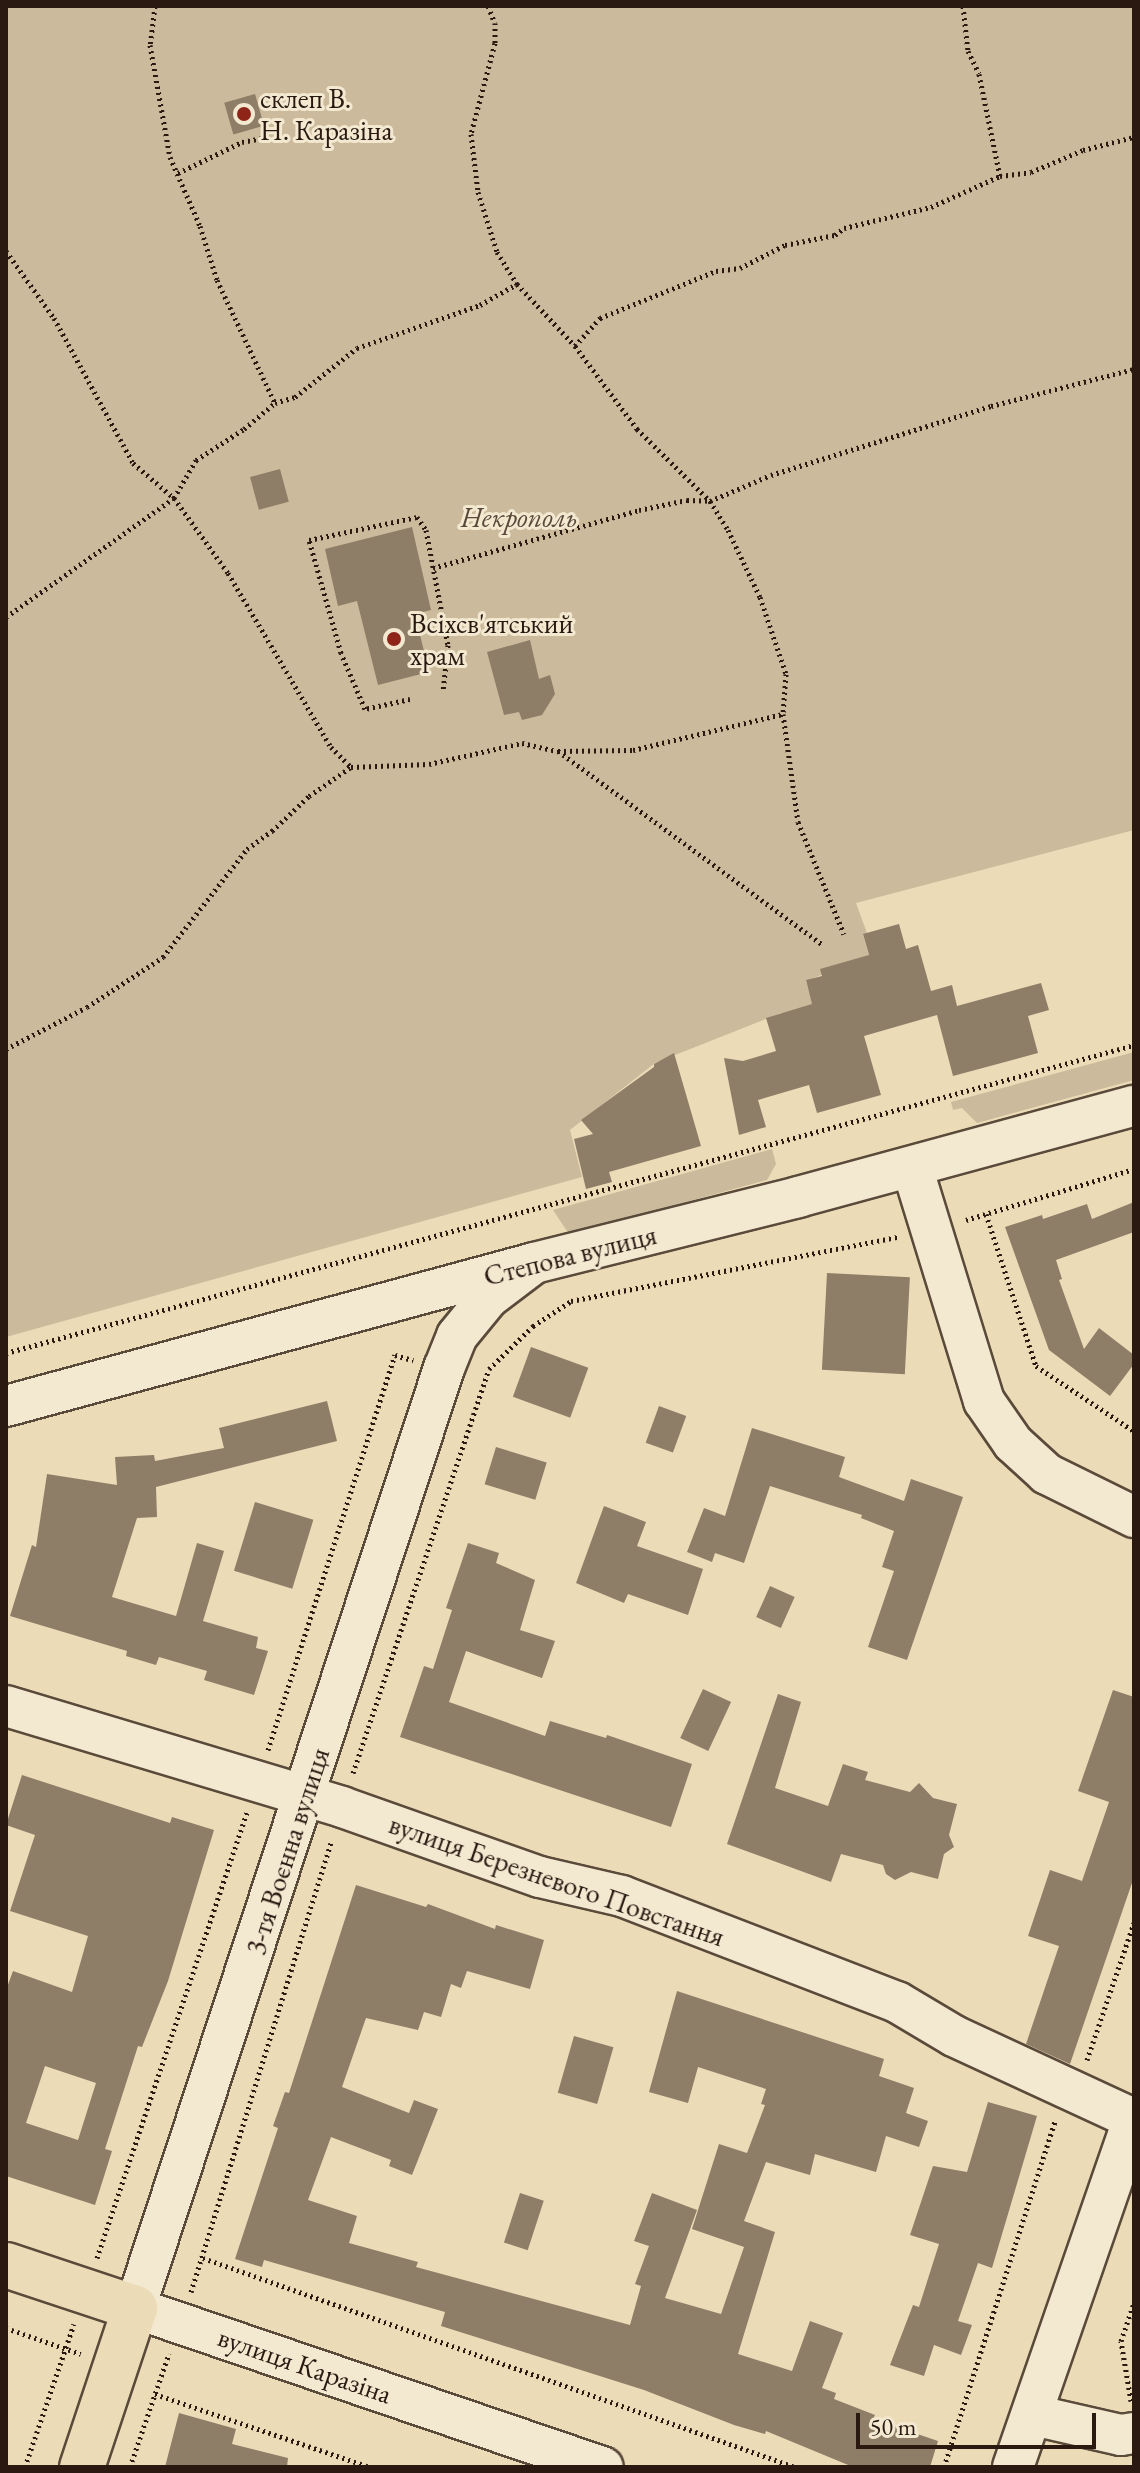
<!DOCTYPE html>
<meta charset="utf-8">
<style>
body{margin:0}
#map{position:relative;width:1140px;height:2473px;overflow:hidden;background:#ecdbb7;font-family:"EB Garamond",serif}
div>[style]{position:absolute}
[style*='--x']{left:calc(var(--x)*1px);top:calc(var(--y)*1px);width:calc(var(--w)*1px);rotate:calc(var(--a)*1deg)}
.green>*{inset:0;background:#cbba9b}
.building>*{inset:0;background:#8e7e67;transform-origin:0 0}
.path>*{height:5px;margin-top:-2.5px;transform-origin:0;background:repeating-linear-gradient(90deg,#291911 0 2px,transparent 0 6px)}
.roads{filter:drop-shadow(2px 0 #5a4a3a) drop-shadow(-2px 0 #5a4a3a) drop-shadow(0 2px #5a4a3a) drop-shadow(0 -2px #5a4a3a)}
.minor>*{height:40px;margin:-20px;padding:0 20px;transform-origin:20px;border-radius:20px;background:#f3e8d0}
.major>*{height:44px;margin:-22px;padding:0 22px;transform-origin:22px;border-radius:22px;background:#ecdbb7}
.dots>*{width:22px;height:22px;translate:-50% -50%;box-sizing:border-box;border:4px solid #f3e8d0;border-radius:50%}
span{translate:-50% -50%;white-space:nowrap;text-align:center;line-height:1.15;-webkit-text-stroke:6px #f3e8d0;paint-order:stroke}
.poi-label{font-size:28px;color:#291911}
.left{translate:0 -50%;text-align:left}
.park-label{font-size:28px;color:#5a493a;font-style:italic}
.street-label{font-size:28px;color:#291911}
.frame{position:absolute;inset:0;border:8px solid #291911;pointer-events:none}
.scale{position:absolute;left:856px;top:2413px;width:240px;height:36px;box-sizing:border-box;border:4px solid #291911;border-top:0;padding-left:10px;font-size:24px;line-height:28px;white-space:nowrap;color:#291911;-webkit-text-stroke:6px #f3e8d0;paint-order:stroke}
</style>
<div id="map">
<div class="green">
<div style="clip-path:polygon(6px 6px,1134px 6px,1134px 830px,856px 903px,867px 933px,863px 935px,869px 956px,806px 981px,822px 1036px,781px 1013px,655px 1063px,570px 1130px,582px 1177px,6px 1337px)"></div>
<div style="clip-path:polygon(1134px 1052px,1134px 1080px,977px 1123px,962px 1108px,953px 1110px,951px 1102px)"></div>
<div style="clip-path:polygon(772px 1149px,776px 1164px,767px 1180px,576px 1232px,567px 1231px,553px 1210px)"></div>
</div>
<div class="building">
<div style="left:255px;top:94px;width:33px;height:32px;rotate:74deg"></div>
<div style="left:280px;top:469px;width:34px;height:31px;rotate:75deg"></div>
<div style="clip-path:polygon(412px 527px,431px 610px,415px 614px,429px 672px,378px 685px,357px 601px,338px 606px,325px 549px)"></div>
<div style="clip-path:polygon(530px 640px,539px 679px,550px 675px,555px 694px,542px 715px,522px 720px,519px 712px,504px 715px,487px 652px)"></div>
<div style="clip-path:polygon(899px 924px,906px 949px,918px 945px,931px 991px,952px 985px,957px 1006px,1041px 983px,1049px 1010px,1028px 1016px,1038px 1053px,953px 1076px,937px 1015px,864px 1036px,881px 1095px,817px 1113px,809px 1085px,758px 1100px,766px 1127px,739px 1135px,724px 1058px,743px 1061px,776px 1051px,766px 1018px,812px 1004px,806px 980px,822px 976px,820px 969px,869px 955px,863px 934px)"></div>
<div style="clip-path:polygon(674px 1053px,701px 1146px,609px 1172px,612px 1182px,586px 1189px,574px 1139px,593px 1134px,581px 1120px,654px 1067px,654px 1064px)"></div>
<div style="clip-path:polygon(1134px 1202px,1134px 1232px,1056px 1260px,1062px 1279px,1059px 1280px,1084px 1349px,1099px 1328px,1134px 1355px,1134px 1364px,1110px 1396px,1049px 1350px,1005px 1227px,1042px 1215px,1043px 1219px,1087px 1204px,1092px 1219px)"></div>
<div style="left:827px;top:1273px;width:83px;height:97px;rotate:3deg"></div>
<div style="left:531px;top:1347px;width:61px;height:53px;rotate:20deg"></div>
<div style="clip-path:polygon(327px 1401px,337px 1441px,156px 1487px,157px 1517px,137px 1518px,112px 1597px,176px 1616px,197px 1543px,224px 1551px,203px 1621px,258px 1637px,256px 1648px,268px 1651px,254px 1695px,204px 1680px,207px 1671px,159px 1657px,156px 1665px,126px 1656px,127px 1651px,10px 1616px,32px 1545px,36px 1547px,47px 1474px,117px 1485px,115px 1457px,154px 1455px,155px 1461px,224px 1448px,219px 1428px)"></div>
<div style="left:659px;top:1406px;width:29px;height:39px;rotate:20deg"></div>
<div style="clip-path:polygon(752px 1428px,845px 1457px,839px 1477px,904px 1501px,911px 1479px,963px 1497px,907px 1660px,868px 1647px,894px 1571px,882px 1567px,894px 1531px,861px 1518px,862px 1515px,770px 1486px,744px 1563px,715px 1553px,712px 1562px,687px 1552px,704px 1508px,725px 1516px)"></div>
<div style="left:496px;top:1447px;width:53px;height:39px;rotate:17deg"></div>
<div style="left:255px;top:1502px;width:61px;height:72px;rotate:17deg"></div>
<div style="clip-path:polygon(604px 1506px,646px 1522px,637px 1546px,703px 1569px,688px 1615px,628px 1594px,624px 1603px,576px 1583px)"></div>
<div style="clip-path:polygon(468px 1543px,499px 1553px,496px 1563px,535px 1580px,520px 1630px,555px 1641px,542px 1678px,466px 1651px,449px 1702px,545px 1736px,550px 1721px,606px 1738px,607px 1735px,692px 1764px,671px 1827px,400px 1737px,424px 1666px,433px 1669px,452px 1610px,446px 1608px)"></div>
<div style="left:770px;top:1586px;width:27px;height:34px;rotate:24deg"></div>
<div style="left:703px;top:1689px;width:31px;height:54px;rotate:25deg"></div>
<div style="clip-path:polygon(1113px 1690px,1134px 1697px,1134px 1877px,1070px 2064px,1026px 2044px,1059px 1946px,1028px 1936px,1050px 1870px,1082px 1881px,1109px 1802px,1078px 1791px)"></div>
<div style="clip-path:polygon(778px 1694px,801px 1702px,775px 1788px,828px 1806px,843px 1764px,868px 1772px,865px 1780px,910px 1792px,919px 1783px,933px 1798px,957px 1804px,949px 1835px,954px 1847px,944px 1854px,938px 1879px,911px 1872px,895px 1880px,886px 1874px,883px 1865px,841px 1854px,831px 1882px,727px 1844px)"></div>
<div style="clip-path:polygon(evenodd,22px 1775px,170px 1823px,172px 1817px,214px 1830px,168px 1981px,142px 2047px,138px 2046px,105px 2149px,112px 2151px,95px 2205px,6px 2176px,6px 1990px,13px 1971px,72px 1992px,88px 1936px,10px 1911px,35px 1835px,6px 1825px,22px 1775px,45px 2066px,96px 2083px,78px 2140px,26px 2123px,45px 2066px)"></div>
<div style="clip-path:polygon(356px 1885px,426px 1907px,428px 1904px,495px 1929px,496px 1925px,544px 1940px,530px 1989px,467px 1971px,461px 1988px,451px 1984px,441px 2017px,424px 2012px,418px 2030px,366px 2018px,342px 2087px,409px 2113px,414px 2100px,438px 2109px,412px 2175px,389px 2166px,391px 2160px,331px 2137px,308px 2200px,357px 2216px,349px 2243px,418px 2262px,416px 2267px,630px 2325px,641px 2286px,635px 2284px,649px 2246px,634px 2241px,652px 2193px,697px 2210px,665px 2298px,721px 2314px,744px 2247px,692px 2229px,719px 2144px,747px 2153px,765px 2105px,761px 2104px,766px 2089px,698px 2067px,688px 2103px,649px 2092px,677px 1991px,884px 2059px,879px 2076px,914px 2088px,906px 2113px,928px 2121px,919px 2147px,886px 2136px,876px 2172px,815px 2154px,810px 2175px,766px 2162px,744px 2221px,775px 2232px,738px 2354px,792px 2371px,810px 2321px,843px 2333px,822px 2388px,836px 2393px,834px 2399px,875px 2415px,873px 2419px,938px 2441px,930px 2467px,853px 2467px,766px 2431px,765px 2434px,734px 2425px,644px 2390px,441px 2326px,445px 2312px,264px 2260px,262px 2267px,235px 2259px,278px 2128px,273px 2126px,285px 2092px,289px 2093px)"></div>
<div style="left:574px;top:2036px;width:41px;height:59px;rotate:16deg"></div>
<div style="clip-path:polygon(988px 2102px,1037px 2116px,992px 2268px,978px 2263px,958px 2321px,972px 2325px,961px 2355px,934px 2345px,924px 2376px,890px 2365px,913px 2305px,919px 2307px,939px 2244px,910px 2235px,933px 2166px,967px 2172px)"></div>
<div style="left:520px;top:2193px;width:25px;height:52px;rotate:18deg"></div>
<div style="clip-path:polygon(179px 2413px,236px 2429px,232px 2444px,288px 2458px,287px 2467px,165px 2467px)"></div>
</div>
<div class="path">
<div style="--x:155;--y:6;--w:39;--a:97"></div>
<div style="--x:150;--y:45;--w:114;--a:79.9"></div>
<div style="--x:170;--y:157;--w:75;--a:66.5"></div>
<div style="--x:200;--y:226;--w:57;--a:72.5"></div>
<div style="--x:217;--y:280;--w:136;--a:64.8"></div>
<div style="--x:488;--y:6;--w:18;--a:68"></div>
<div style="--x:495;--y:23;--w:20;--a:90"></div>
<div style="--x:495;--y:43;--w:94;--a:104.8"></div>
<div style="--x:471;--y:134;--w:58;--a:83.1"></div>
<div style="--x:478;--y:192;--w:63;--a:72.4"></div>
<div style="--x:497;--y:252;--w:38;--a:58"></div>
<div style="--x:517;--y:284;--w:85;--a:46.9"></div>
<div style="--x:575;--y:346;--w:104;--a:53.2"></div>
<div style="--x:637;--y:429;--w:103;--a:44.6"></div>
<div style="--x:710;--y:501;--w:34;--a:58"></div>
<div style="--x:728;--y:530;--w:74;--a:64.5"></div>
<div style="--x:760;--y:597;--w:81;--a:71.3"></div>
<div style="--x:786;--y:674;--w:40;--a:94.3"></div>
<div style="--x:783;--y:714;--w:109;--a:82.1"></div>
<div style="--x:798;--y:822;--w:121;--a:67.7"></div>
<div style="--x:963;--y:6;--w:45;--a:83.7"></div>
<div style="--x:968;--y:51;--w:25;--a:64"></div>
<div style="--x:979;--y:74;--w:104;--a:78.4"></div>
<div style="--x:178;--y:173;--w:71;--a:-25.8"></div>
<div style="--x:242;--y:142;--w:21;--a:-11"></div>
<div style="--x:6;--y:251;--w:82;--a:54.4"></div>
<div style="--x:54;--y:318;--w:165;--a:61.4"></div>
<div style="--x:133;--y:463;--w:54;--a:40.5"></div>
<div style="--x:174;--y:498;--w:92;--a:54.2"></div>
<div style="--x:228;--y:573;--w:202;--a:59.4"></div>
<div style="--x:331;--y:747;--w:28;--a:45"></div>
<div style="--x:351;--y:767;--w:78;--a:-2.2"></div>
<div style="--x:429;--y:764;--w:95;--a:-12.7"></div>
<div style="--x:522;--y:743;--w:37;--a:13"></div>
<div style="--x:558;--y:751;--w:328;--a:36.2"></div>
<div style="--x:575;--y:346;--w:38;--a:-48"></div>
<div style="--x:600;--y:318;--w:125;--a:-22.1"></div>
<div style="--x:716;--y:271;--w:24;--a:-7"></div>
<div style="--x:740;--y:268;--w:51;--a:-27.1"></div>
<div style="--x:785;--y:245;--w:51;--a:-11.3"></div>
<div style="--x:835;--y:235;--w:11;--a:-38"></div>
<div style="--x:844;--y:228;--w:89;--a:-13.6"></div>
<div style="--x:931;--y:207;--w:76;--a:-24.2"></div>
<div style="--x:1000;--y:176;--w:31;--a:-7"></div>
<div style="--x:1031;--y:172;--w:56;--a:-22.9"></div>
<div style="--x:1083;--y:150;--w:53;--a:-14.3"></div>
<div style="--x:433;--y:568;--w:214;--a:-15.7"></div>
<div style="--x:639;--y:510;--w:49;--a:-11.8"></div>
<div style="--x:687;--y:500;--w:23;--a:2"></div>
<div style="--x:710;--y:501;--w:66;--a:-23.1"></div>
<div style="--x:771;--y:475;--w:231;--a:-17.4"></div>
<div style="--x:991;--y:406;--w:148;--a:-14.5"></div>
<div style="--x:6;--y:617;--w:206;--a:-35.3"></div>
<div style="--x:174;--y:498;--w:44;--a:-59.9"></div>
<div style="--x:196;--y:460;--w:57;--a:-32.9"></div>
<div style="--x:244;--y:429;--w:40;--a:-40"></div>
<div style="--x:275;--y:403;--w:21;--a:-17"></div>
<div style="--x:295;--y:397;--w:79;--a:-38.3"></div>
<div style="--x:357;--y:348;--w:130;--a:-19.3"></div>
<div style="--x:480;--y:305;--w:43;--a:-29.6"></div>
<div style="--x:410;--y:699;--w:46;--a:167.5"></div>
<div style="--x:365;--y:709;--w:61;--a:-113.2"></div>
<div style="--x:341;--y:653;--w:117;--a:-105.8"></div>
<div style="--x:309;--y:540;--w:110;--a:-12"></div>
<div style="--x:417;--y:517;--w:16;--a:55"></div>
<div style="--x:426;--y:530;--w:117;--a:79.2"></div>
<div style="--x:448;--y:645;--w:47;--a:96.1"></div>
<div style="--x:558;--y:751;--w:75;--a:-0.8"></div>
<div style="--x:633;--y:750;--w:154;--a:-13.5"></div>
<div style="--x:6;--y:1049;--w:91;--a:-27.4"></div>
<div style="--x:87;--y:1007;--w:91;--a:-33.3"></div>
<div style="--x:163;--y:957;--w:137;--a:-52.1"></div>
<div style="--x:247;--y:849;--w:31;--a:-36"></div>
<div style="--x:272;--y:831;--w:51;--a:-43.4"></div>
<div style="--x:309;--y:796;--w:51;--a:-34.6"></div>
<div style="--x:986;--y:1214;--w:160;--a:71.8"></div>
<div style="--x:1036;--y:1366;--w:118;--a:33.6"></div>
<div style="--x:966;--y:1220;--w:176;--a:-16.9"></div>
<div style="--x:6;--y:1353;--w:1169;--a:-15.27"></div>
<div style="--x:268;--y:1750;--w:415;--a:-72.2"></div>
<div style="--x:395;--y:1355;--w:19;--a:16"></div>
<div style="--x:353;--y:1773;--w:426;--a:-71.4"></div>
<div style="--x:489;--y:1369;--w:62;--a:-44.3"></div>
<div style="--x:533;--y:1326;--w:45;--a:-33.3"></div>
<div style="--x:571;--y:1301;--w:333;--a:-11.1"></div>
<div style="--x:1087;--y:2060;--w:145;--a:-71.1"></div>
<div style="--x:97;--y:2258;--w:470;--a:-71.4"></div>
<div style="--x:203;--y:2258;--w:628;--a:19.45"></div>
<div style="--x:191;--y:2292;--w:473;--a:-72.7"></div>
<div style="--x:6;--y:2328;--w:79;--a:19.1"></div>
<div style="--x:155;--y:2394;--w:227;--a:18.8"></div>
<div style="--x:1131;--y:2401;--w:61;--a:-99.5"></div>
<div style="--x:1121;--y:2341;--w:40;--a:-71.1"></div>
<div style="--x:25;--y:2467;--w:151;--a:-71.1"></div>
<div style="--x:130;--y:2467;--w:120;--a:-71"></div>
<div style="--x:944;--y:2467;--w:363;--a:-72.2"></div>
</div>
<div class="roads">
<div class="minor">
<div style="--x:912;--y:1167;--w:245;--a:72.9"></div>
<div style="--x:984;--y:1401;--w:51;--a:55.4"></div>
<div style="--x:1013;--y:1443;--w:46;--a:42.4"></div>
<div style="--x:1047;--y:1474;--w:97;--a:26.3"></div>
<div style="--x:534;--y:1263;--w:58;--a:142.7"></div>
<div style="--x:488;--y:1298;--w:49;--a:129.2"></div>
<div style="--x:457;--y:1336;--w:35;--a:112"></div>
<div style="--x:444;--y:1368;--w:989;--a:108.2"></div>
<div style="--x:135;--y:2308;--w:494;--a:18.8"></div>
<div style="--x:6;--y:1406;--w:547;--a:-15.15"></div>
<div style="--x:534;--y:1263;--w:272;--a:-14"></div>
<div style="--x:798;--y:1197;--w:348;--a:-15.2"></div>
<div style="--x:6;--y:1706;--w:351;--a:16.7"></div>
<div style="--x:342;--y:1807;--w:210;--a:19.5"></div>
<div style="--x:540;--y:1877;--w:84;--a:13"></div>
<div style="--x:622;--y:1896;--w:295;--a:21.1"></div>
<div style="--x:897;--y:2002;--w:66;--a:30.8"></div>
<div style="--x:954;--y:2036;--w:198;--a:24.8"></div>
<div style="--x:1033;--y:2415;--w:90;--a:12.8"></div>
<div style="--x:1121;--y:2435;--w:13;--a:-9"></div>
<div style="--x:1013;--y:2467;--w:369;--a:-70.9"></div>
</div>
<div class="major">
<div style="--x:6;--y:2265;--w:136;--a:18.4"></div>
<div style="--x:135;--y:2308;--w:168;--a:108.4"></div>
</div>
</div>
<div class="dots">
<div style="left:244px;top:114px;background:#8f2418"></div>
<div style="left:394px;top:639px;background:#8f2418"></div>
</div>
<div class="poi-label">
<span class="left" style="left:260px;top:114px">склеп В.<br>Н. Каразіна</span>
<span class="left" style="left:410px;top:639px">Всіхсв'ятський<br>храм</span>
</div>
<div class="park-label">
<span style="left:519px;top:517px">Некрополь</span>
</div>
<div class="street-label">
<span style="left:570px;top:1255px;rotate:-14deg">Степова вулиця</span>
<span style="left:287px;top:1851px;rotate:-72deg">3-тя Воєнна вулиця</span>
<span style="left:557px;top:1880px;rotate:19deg">вулиця Березневого Повстання</span>
<span style="left:305px;top:2365px;rotate:19deg">вулиця Каразіна</span>
</div>
<div class="frame"></div>
<div class="scale">50 m</div>
</div>
